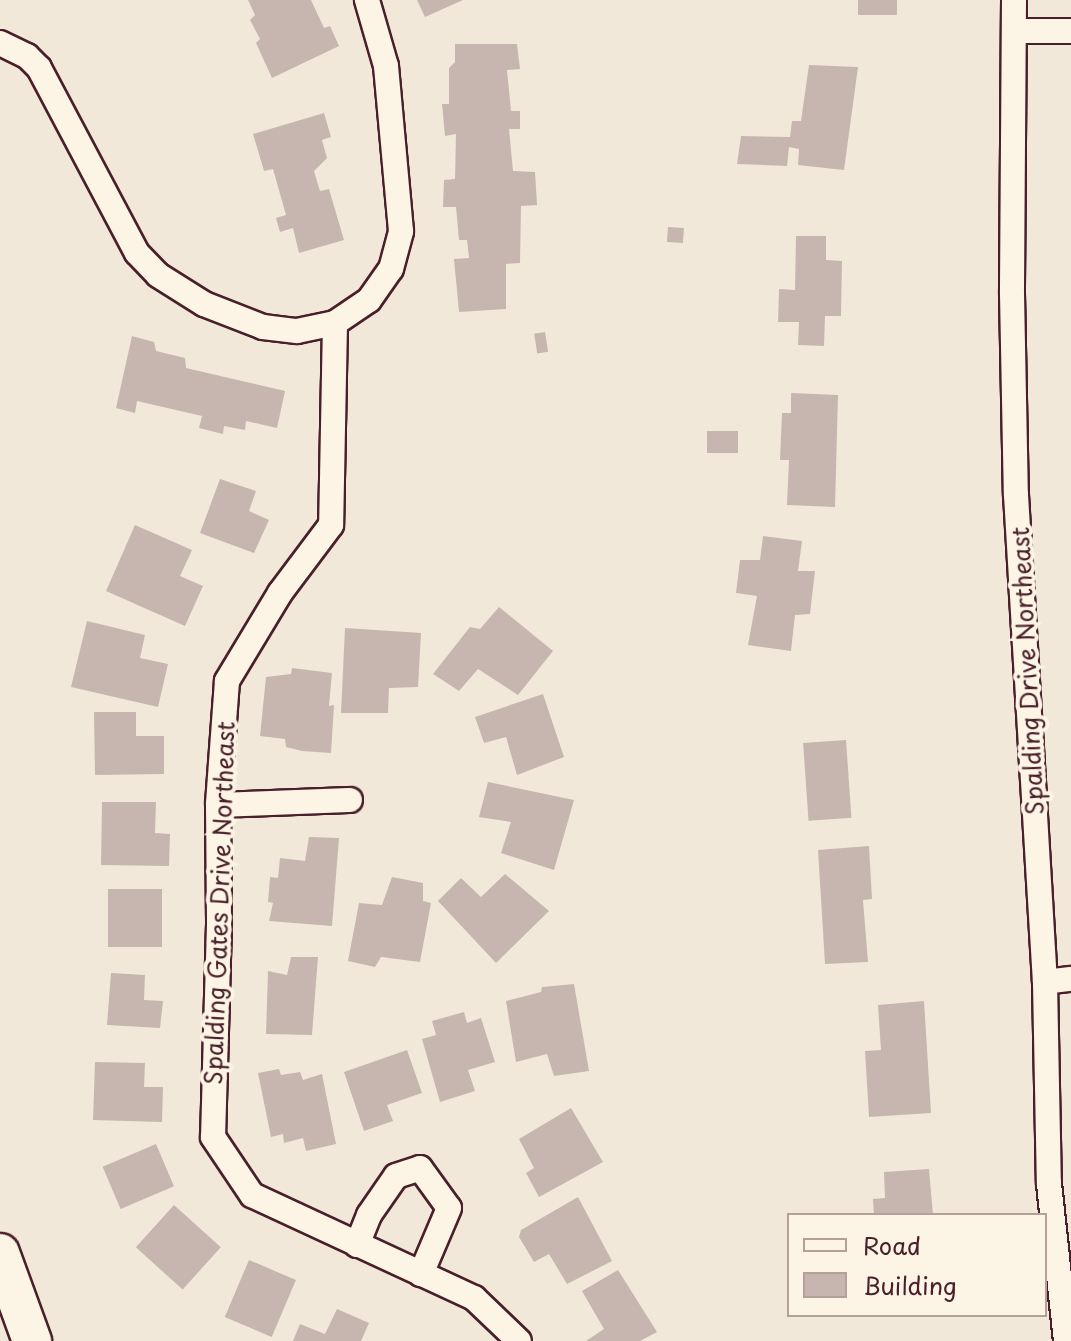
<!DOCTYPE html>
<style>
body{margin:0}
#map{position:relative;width:1071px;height:1341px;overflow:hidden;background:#f1e8da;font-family:"Playpen Sans",sans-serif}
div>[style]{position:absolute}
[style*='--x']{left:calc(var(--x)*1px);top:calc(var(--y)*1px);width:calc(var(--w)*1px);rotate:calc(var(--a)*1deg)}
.building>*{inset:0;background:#c7b6af;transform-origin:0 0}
.roads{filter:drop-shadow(2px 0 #4a1f2b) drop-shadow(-2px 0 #4a1f2b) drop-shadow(0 2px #4a1f2b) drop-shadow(0 -2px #4a1f2b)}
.street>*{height:24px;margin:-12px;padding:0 12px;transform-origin:12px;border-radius:12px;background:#fcf5e5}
.primary>*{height:38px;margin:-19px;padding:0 19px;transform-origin:19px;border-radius:19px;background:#fcf5e5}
span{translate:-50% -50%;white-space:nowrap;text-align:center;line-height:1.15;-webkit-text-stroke:8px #fcf5e5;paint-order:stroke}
.street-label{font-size:24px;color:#4a1f2b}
.legend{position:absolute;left:787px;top:1213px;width:260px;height:104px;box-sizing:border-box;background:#fcf5e5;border:2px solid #b59f9b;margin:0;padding:10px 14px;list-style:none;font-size:24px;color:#4a1f2b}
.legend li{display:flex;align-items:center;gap:16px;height:40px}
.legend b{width:40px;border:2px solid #b59f9b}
</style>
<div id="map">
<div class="building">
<div style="clip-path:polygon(248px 0,311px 0,324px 28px,330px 26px,339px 46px,272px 78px,256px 43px,260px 39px,250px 20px,255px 15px)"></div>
<div style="clip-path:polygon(417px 0,463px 0,425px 17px)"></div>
<div style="left:858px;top:0;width:39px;height:15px"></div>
<div style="clip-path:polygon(455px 44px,517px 44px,520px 69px,507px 70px,511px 111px,520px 111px,520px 129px,509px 129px,513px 171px,535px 172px,537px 205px,521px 206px,520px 263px,506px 264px,506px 309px,459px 312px,454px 259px,469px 258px,467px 240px,459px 240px,456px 207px,443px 207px,444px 180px,455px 179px,456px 134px,445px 136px,442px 104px,449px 104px,449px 68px,455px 62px)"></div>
<div style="clip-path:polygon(809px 65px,858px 67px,844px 170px,798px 165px,799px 149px,789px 147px,787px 166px,737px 164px,741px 136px,790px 137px,792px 121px,801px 121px)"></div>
<div style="clip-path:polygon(324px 113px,331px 137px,322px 140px,327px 158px,314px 171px,320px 191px,329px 189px,344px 240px,299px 253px,293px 228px,280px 232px,276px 218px,286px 215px,273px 169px,264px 171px,253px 134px)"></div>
<div style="left:668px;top:227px;width:16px;height:15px;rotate:4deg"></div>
<div style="clip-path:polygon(796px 236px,826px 236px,826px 260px,842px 261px,841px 316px,825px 316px,824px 346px,798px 345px,799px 322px,778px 322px,779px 289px,795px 290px)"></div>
<div style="left:545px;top:332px;width:20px;height:11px;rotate:81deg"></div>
<div style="clip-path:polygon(132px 336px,154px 342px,156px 351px,185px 358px,186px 368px,285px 391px,277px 428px,246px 421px,245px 430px,224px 426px,223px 434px,199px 428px,202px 416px,137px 401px,135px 413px,116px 408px)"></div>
<div style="clip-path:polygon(791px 393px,838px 395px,835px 507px,787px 505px,789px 460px,780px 460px,782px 413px,791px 413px)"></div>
<div style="left:738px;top:431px;width:22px;height:31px;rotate:90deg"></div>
<div style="clip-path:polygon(220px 479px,256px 491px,249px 511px,269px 520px,254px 553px,200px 533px)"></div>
<div style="clip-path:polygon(135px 525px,192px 550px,180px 576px,203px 586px,185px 626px,106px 591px)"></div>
<div style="clip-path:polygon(763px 536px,802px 541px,798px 571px,815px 571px,810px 614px,795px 615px,791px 651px,748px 645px,757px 596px,736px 593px,740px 560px,760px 560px)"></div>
<div style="clip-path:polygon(499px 607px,553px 651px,518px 695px,478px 669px,459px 691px,433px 674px,470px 627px,480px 629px)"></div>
<div style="clip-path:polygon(87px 621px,145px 635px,140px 658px,168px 664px,158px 707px,71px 687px)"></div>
<div style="clip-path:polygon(345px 628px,421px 633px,418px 687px,389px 688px,388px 713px,341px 713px)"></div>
<div style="clip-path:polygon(292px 668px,332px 673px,329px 706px,334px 705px,331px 753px,302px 751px,286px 747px,285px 739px,260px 736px,266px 677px,291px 674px)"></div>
<div style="clip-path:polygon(543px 694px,564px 757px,517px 775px,506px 737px,484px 743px,475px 717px)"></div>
<div style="clip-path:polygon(94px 712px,136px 712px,136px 736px,164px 736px,164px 774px,95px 775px)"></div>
<div style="left:846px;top:740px;width:78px;height:43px;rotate:86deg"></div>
<div style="clip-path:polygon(488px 782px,574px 800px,554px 870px,501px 853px,511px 822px,479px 817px)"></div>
<div style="clip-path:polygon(102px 802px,156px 802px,155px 833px,170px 834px,169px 866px,101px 865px)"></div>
<div style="clip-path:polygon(309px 837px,339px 838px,332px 926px,269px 921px,273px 903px,268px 902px,270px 877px,278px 878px,280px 858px,305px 861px)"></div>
<div style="clip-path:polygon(869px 846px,872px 899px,863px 900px,868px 962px,825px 964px,818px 850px)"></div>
<div style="clip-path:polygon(505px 874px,549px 911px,496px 963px,438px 901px,461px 878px,481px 897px)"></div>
<div style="clip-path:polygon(392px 877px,423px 883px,423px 901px,431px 903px,420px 962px,381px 957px,375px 967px,348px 961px,359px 903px,382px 905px)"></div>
<div style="left:108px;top:889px;width:54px;height:58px"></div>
<div style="clip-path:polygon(291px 957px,318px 957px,312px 1035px,266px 1034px,268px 971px,287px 975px)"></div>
<div style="clip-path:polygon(111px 973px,145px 975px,144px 1000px,163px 1001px,160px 1028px,107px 1025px)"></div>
<div style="clip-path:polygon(574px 984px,589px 1071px,554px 1076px,547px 1054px,516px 1062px,506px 1001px,541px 992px,542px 987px)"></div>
<div style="clip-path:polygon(924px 1001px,931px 1113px,869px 1117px,865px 1051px,881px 1050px,878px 1005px)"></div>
<div style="clip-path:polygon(464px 1012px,467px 1023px,481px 1018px,495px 1062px,468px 1070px,475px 1091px,440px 1102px,422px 1039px,436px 1035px,432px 1021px)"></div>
<div style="clip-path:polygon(407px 1050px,422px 1093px,387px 1105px,393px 1121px,364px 1131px,344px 1072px)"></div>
<div style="clip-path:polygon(95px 1062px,145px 1063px,144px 1087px,163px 1087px,162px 1122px,93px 1120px)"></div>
<div style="clip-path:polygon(279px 1069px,281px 1075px,300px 1072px,303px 1080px,322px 1074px,336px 1144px,306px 1151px,303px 1138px,284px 1143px,283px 1134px,271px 1137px,258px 1073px)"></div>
<div style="clip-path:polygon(571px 1108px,603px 1162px,539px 1197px,526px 1173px,534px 1168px,519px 1139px)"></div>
<div style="left:156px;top:1144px;width:46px;height:58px;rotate:67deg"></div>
<div style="clip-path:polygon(929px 1169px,933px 1215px,874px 1215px,873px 1199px,885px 1198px,884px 1172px)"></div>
<div style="clip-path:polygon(578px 1197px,612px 1261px,567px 1284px,549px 1254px,534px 1262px,519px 1237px,521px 1230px)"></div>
<div style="left:174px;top:1205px;width:63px;height:57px;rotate:42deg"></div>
<div style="left:249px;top:1260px;width:51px;height:62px;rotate:23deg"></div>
<div style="clip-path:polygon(618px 1270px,657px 1332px,640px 1341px,586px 1341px,604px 1329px,582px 1291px)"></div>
<div style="clip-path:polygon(337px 1309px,369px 1323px,361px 1341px,293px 1341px,300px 1324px,325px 1334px)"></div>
</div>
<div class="roads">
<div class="street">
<div style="--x:1014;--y:0;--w:294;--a:90.4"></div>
<div style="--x:1012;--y:294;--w:201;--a:88.9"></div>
<div style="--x:1016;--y:495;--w:488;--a:86.6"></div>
<div style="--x:1045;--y:982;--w:202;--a:88.9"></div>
<div style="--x:1049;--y:1184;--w:158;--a:83.8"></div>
<div style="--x:1014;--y:31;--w:57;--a:0"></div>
<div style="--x:0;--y:43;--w:30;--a:26"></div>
<div style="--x:27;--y:56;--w:17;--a:45"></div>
<div style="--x:39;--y:68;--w:209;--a:62.1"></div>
<div style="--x:137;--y:253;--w:30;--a:46"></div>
<div style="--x:158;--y:275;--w:54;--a:32.2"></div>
<div style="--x:204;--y:304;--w:63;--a:21.3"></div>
<div style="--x:263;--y:327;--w:34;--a:7"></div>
<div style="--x:297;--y:331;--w:39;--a:-12"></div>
<div style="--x:335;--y:323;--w:41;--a:-34.1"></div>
<div style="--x:369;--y:300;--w:38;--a:-55"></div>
<div style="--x:391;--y:269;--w:39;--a:-75"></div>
<div style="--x:401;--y:231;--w:166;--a:-95.2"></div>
<div style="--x:386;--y:66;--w:69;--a:-106.1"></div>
<div style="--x:335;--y:323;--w:202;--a:91.1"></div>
<div style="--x:331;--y:525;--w:85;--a:126.9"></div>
<div style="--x:280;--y:593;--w:103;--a:121.1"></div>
<div style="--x:227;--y:681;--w:124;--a:94.2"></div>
<div style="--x:218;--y:805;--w:119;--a:89.5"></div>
<div style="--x:219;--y:924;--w:213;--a:91.6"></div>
<div style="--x:213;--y:1137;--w:70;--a:56.1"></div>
<div style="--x:252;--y:1195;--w:245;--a:24.9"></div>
<div style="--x:474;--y:1298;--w:62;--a:43.7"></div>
<div style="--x:218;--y:805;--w:132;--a:-2.2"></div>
<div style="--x:1045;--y:982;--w:26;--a:-7"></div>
<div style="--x:357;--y:1245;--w:32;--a:-68"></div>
<div style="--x:369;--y:1215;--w:47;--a:-55.3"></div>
<div style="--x:396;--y:1176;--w:25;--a:-18"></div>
<div style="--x:420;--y:1168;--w:49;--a:54.1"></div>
<div style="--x:449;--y:1208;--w:72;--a:113"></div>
</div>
<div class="primary">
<div style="--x:0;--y:1253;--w:94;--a:70"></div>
</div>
</div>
<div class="street-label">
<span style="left:1027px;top:671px;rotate:-93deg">Spalding Drive Northeast</span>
<span style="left:219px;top:903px;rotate:-88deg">Spalding Gates Drive Northeast</span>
</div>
<ul class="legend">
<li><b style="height:10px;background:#fcf5e5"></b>Road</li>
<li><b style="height:22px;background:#c7b6af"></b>Building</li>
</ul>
</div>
